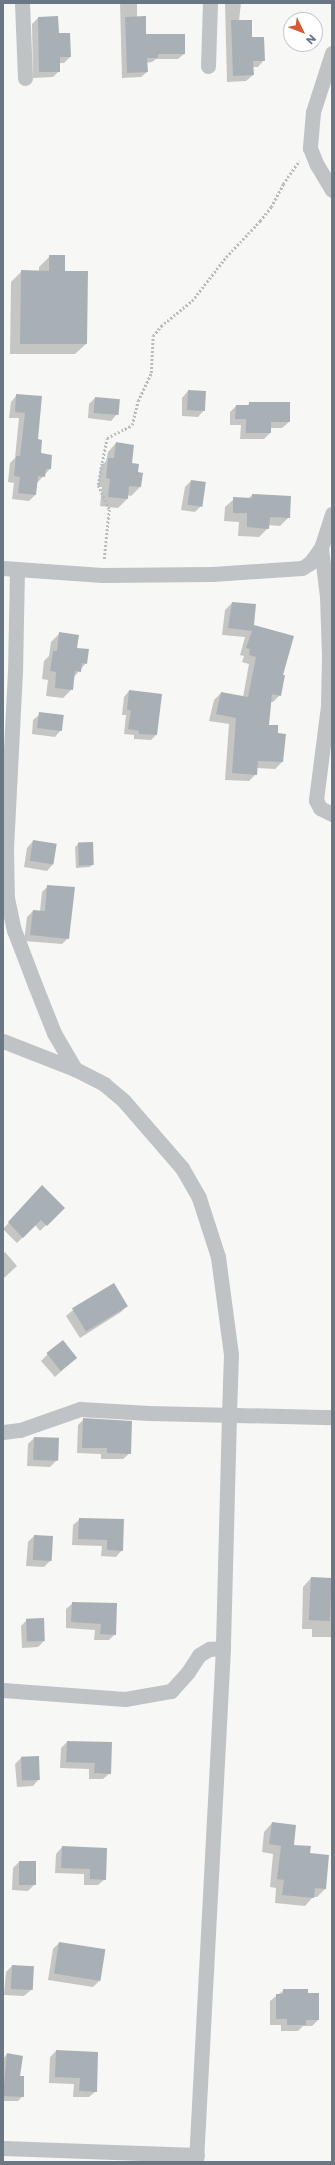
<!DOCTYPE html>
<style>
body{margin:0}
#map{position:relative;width:335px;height:2165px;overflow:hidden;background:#f7f7f5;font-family:Poppins,sans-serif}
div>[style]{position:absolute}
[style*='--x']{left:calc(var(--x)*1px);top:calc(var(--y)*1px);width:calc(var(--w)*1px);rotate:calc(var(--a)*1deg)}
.shadow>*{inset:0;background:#0003}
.building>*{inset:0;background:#a9b0b5;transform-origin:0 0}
.path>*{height:2.5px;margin-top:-1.25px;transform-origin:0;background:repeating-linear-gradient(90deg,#b9bcbe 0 2px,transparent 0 4px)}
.minor>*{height:15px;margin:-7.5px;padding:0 7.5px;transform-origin:7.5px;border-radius:7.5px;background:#bfc3c6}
span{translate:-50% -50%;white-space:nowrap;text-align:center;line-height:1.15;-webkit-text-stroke:4px #fff;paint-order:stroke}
.frame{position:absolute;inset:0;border:4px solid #697884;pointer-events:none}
.north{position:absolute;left:283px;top:12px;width:40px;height:40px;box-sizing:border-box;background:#fff;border:1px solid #c3c9ce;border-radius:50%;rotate:133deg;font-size:11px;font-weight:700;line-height:16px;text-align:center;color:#697884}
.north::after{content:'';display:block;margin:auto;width:14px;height:18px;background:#d65a36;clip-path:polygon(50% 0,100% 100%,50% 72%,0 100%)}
</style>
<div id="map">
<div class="shadow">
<div style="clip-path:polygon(120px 3px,137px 3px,137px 18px,145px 35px,184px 54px,178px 59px,156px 59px,152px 62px,146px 63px,147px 72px,141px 77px,122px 78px)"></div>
<div style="clip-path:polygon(225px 3px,241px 3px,239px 21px,264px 60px,258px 67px,252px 67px,253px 75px,246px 81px,227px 82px)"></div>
<div style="clip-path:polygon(57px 17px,58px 34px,70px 57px,64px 63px,59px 63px,59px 71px,53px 77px,33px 78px,32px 24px,38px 18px)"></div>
<div style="clip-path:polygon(50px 256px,64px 272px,86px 344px,75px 354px,10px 354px,11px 282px,22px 271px,39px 271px,39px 267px)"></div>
<div style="clip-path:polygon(188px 391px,204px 410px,198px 417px,182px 416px,182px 398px)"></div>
<div style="clip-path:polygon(17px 395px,41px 397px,36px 440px,39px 454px,50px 469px,37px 483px,35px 495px,29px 501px,12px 499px,14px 483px,8px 482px,10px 463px,15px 458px,19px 418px,9px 418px,11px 402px)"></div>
<div style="clip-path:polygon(95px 398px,117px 414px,111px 421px,88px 418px,89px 404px)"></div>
<div style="clip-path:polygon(250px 403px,289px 422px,282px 428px,270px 428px,270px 433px,264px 439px,240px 439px,241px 425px,230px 425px,230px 412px,236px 406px,247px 406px)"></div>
<div style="clip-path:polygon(116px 443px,136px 473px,141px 474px,140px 487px,131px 496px,127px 495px,127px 499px,118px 508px,100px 506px,102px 487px,98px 487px,100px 468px,106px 461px,108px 452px)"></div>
<div style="clip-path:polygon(191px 481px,201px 506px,195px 512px,181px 510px,185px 487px)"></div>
<div style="clip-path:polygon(252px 495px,289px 517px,280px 526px,268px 525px,268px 528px,259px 537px,238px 536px,239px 522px,224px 521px,225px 507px,234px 499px,248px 499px)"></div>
<div style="clip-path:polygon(232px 603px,255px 605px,252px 625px,282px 675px,280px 695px,273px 702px,270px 702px,268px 726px,277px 734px,284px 735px,282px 762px,275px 769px,256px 768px,256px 774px,249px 781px,225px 780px,229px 724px,209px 721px,214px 700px,221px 693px,243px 697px,249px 664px,242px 662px,244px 656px,240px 655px,245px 637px,222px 635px,225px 610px)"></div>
<div style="clip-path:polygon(60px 633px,76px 649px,86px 663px,73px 678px,72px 689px,63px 698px,46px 696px,48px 680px,42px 679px,44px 661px,49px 656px,51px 642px)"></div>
<div style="clip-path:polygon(129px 691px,156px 735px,151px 740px,134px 739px,134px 735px,124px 734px,126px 715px,122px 715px,124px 697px)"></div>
<div style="clip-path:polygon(40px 714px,61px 730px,55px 737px,32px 734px,33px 720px)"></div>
<div style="clip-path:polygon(33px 841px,53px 864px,47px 871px,24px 867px,27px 848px)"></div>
<div style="clip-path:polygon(78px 844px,93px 864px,90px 867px,76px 868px,75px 847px)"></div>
<div style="clip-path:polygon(48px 886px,68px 938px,62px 944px,24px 941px,27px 917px,33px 911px,40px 911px,42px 892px)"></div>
<div style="clip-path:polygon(36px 1193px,63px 1208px,40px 1231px,35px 1225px,17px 1243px,3px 1229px)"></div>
<div style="clip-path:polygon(5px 1252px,17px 1266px,3px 1279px,3px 1254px)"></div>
<div style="clip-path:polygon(114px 1284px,127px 1306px,121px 1312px,80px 1338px,66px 1316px,73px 1310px)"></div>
<div style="clip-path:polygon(48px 1354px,76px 1358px,55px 1377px,41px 1361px)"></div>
<div style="clip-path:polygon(84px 1419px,130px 1453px,123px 1459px,101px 1459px,101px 1454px,77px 1453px,78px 1425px)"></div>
<div style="clip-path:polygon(34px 1438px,56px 1461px,50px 1467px,27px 1466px,28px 1444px)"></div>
<div style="clip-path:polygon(80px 1519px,122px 1550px,116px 1557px,101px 1556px,102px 1546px,72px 1545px,73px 1525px)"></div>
<div style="clip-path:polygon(34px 1536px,51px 1537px,50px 1561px,44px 1567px,26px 1566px,28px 1542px)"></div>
<div style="clip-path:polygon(311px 1578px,332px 1579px,332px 1637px,312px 1637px,312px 1629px,302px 1629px,303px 1587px)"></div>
<div style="clip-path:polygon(73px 1603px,115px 1634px,109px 1640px,94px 1640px,95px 1630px,66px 1628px,66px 1609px)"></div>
<div style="clip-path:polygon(27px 1620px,44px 1641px,38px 1647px,22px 1648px,21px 1626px)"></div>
<div style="clip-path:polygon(67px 1742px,110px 1773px,103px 1779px,89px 1779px,89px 1769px,60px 1768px,61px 1748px)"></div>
<div style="clip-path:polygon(21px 1758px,39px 1779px,33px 1786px,17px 1787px,15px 1764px)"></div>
<div style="clip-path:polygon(272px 1823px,293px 1846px,309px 1854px,325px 1889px,317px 1897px,313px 1897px,305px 1906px,275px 1903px,276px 1888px,270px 1887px,273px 1854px,262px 1852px,264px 1832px)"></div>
<div style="clip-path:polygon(62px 1847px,105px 1879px,98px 1885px,84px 1885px,84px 1874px,55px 1873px,56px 1854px)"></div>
<div style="clip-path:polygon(19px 1862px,34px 1885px,28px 1891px,12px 1890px,13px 1868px)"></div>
<div style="clip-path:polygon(59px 1943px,99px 1981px,93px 1987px,48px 1980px,53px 1949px)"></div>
<div style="clip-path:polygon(12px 1966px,31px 1990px,24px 1996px,4px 1995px,6px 1972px)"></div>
<div style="clip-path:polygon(284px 1990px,307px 1994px,318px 2020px,312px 2026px,303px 2026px,298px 2031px,281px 2031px,281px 2025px,270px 2025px,270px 2001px)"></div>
<div style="clip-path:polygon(56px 2051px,96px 2091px,89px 2097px,73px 2097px,74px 2084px,49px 2083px,50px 2057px)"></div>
<div style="clip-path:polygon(7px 2054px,18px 2077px,23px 2096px,18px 2101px,3px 2101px,3px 2059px)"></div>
</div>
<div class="building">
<div style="clip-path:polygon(58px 16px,59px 33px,70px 33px,71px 57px,60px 57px,60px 72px,39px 72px,38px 17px)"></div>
<div style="clip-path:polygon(146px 16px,146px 34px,185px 34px,185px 54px,158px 54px,158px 58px,147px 58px,148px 72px,127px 73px,125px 17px)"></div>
<div style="clip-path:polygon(231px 20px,252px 20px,252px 37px,264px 37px,265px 61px,253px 61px,254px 75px,233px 76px)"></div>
<div style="clip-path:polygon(49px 255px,65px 255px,65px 271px,88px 271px,87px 344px,20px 344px,21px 270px,49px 271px)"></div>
<div style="left:188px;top:390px;width:18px;height:20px;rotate:3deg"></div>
<div style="clip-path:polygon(16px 394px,42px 396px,38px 439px,42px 440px,41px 453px,52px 455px,51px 469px,46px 469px,45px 477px,38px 476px,36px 495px,18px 493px,20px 477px,14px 476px,16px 456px,20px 456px,25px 413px,15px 412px)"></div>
<div style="left:95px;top:397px;width:25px;height:16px;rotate:5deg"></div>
<div style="clip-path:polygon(249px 402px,290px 402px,290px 422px,271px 422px,271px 433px,246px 433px,246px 419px,235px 419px,236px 405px,249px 405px)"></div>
<div style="clip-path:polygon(116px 442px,134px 445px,132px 463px,139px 464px,138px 472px,143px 473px,141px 487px,129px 486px,128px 499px,108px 497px,110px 479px,106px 478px,108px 458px,114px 458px)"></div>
<div style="left:191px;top:480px;width:15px;height:25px;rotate:8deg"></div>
<div style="clip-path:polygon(252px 494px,291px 496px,290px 518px,270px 517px,269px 529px,247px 527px,247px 513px,233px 513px,233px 497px,252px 498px)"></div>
<div style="clip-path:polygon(232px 602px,256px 604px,254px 625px,294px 636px,283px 675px,285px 675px,281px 696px,272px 694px,269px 725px,278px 725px,278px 733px,286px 734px,283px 762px,258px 761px,257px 775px,232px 773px,236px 718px,216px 714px,221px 692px,248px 697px,256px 657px,249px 655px,250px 649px,246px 648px,252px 631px,228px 628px)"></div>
<div style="clip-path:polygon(59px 632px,79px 635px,77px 648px,89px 649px,87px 664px,82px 663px,81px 672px,75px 671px,73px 690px,55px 688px,56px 672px,50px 671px,53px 651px,57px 651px)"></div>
<div style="clip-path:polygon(129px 690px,162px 694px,157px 735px,139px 734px,139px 731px,128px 729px,131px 710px,127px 710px)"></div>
<div style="left:39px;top:712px;width:25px;height:16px;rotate:7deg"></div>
<div style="left:33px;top:840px;width:24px;height:21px;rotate:9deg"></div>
<div style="left:93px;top:842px;width:23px;height:15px;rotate:88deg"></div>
<div style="clip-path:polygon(47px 885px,75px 887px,69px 939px,30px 935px,33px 910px,45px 911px)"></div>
<div style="clip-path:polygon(42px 1185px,65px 1208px,47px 1226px,41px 1220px,23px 1238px,8px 1222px)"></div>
<div style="left:114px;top:1283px;width:27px;height:49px;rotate:59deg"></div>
<div style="left:63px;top:1340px;width:23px;height:21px;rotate:52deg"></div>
<div style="clip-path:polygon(83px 1418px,132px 1421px,131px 1454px,107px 1453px,107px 1448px,82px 1448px)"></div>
<div style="left:34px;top:1437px;width:25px;height:23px;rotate:2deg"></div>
<div style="clip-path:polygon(79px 1518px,124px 1519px,123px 1551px,107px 1550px,107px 1540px,78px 1539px)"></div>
<div style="left:34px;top:1535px;width:19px;height:25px;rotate:3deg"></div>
<div style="left:311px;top:1577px;width:21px;height:43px;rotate:3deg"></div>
<div style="clip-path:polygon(72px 1602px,117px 1603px,116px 1635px,100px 1634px,101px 1624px,71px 1622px)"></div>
<div style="left:44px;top:1618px;width:23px;height:18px;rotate:88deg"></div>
<div style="clip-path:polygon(67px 1741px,112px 1742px,111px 1774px,94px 1773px,95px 1763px,66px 1762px)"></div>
<div style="left:39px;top:1756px;width:24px;height:18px;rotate:88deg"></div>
<div style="clip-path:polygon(272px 1822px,296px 1825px,294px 1845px,311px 1846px,310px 1853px,329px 1855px,326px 1889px,315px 1888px,314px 1898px,282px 1895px,284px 1880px,277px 1879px,281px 1846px,269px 1844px)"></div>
<div style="clip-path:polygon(62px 1846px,107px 1848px,106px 1880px,90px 1879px,90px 1869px,61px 1868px)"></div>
<div style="left:19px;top:1861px;width:17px;height:24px"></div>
<div style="left:59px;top:1942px;width:47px;height:32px;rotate:9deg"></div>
<div style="left:12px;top:1965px;width:22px;height:24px;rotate:3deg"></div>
<div style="clip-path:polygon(283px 1989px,308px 1989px,308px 1993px,319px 1993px,319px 2020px,306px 2020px,306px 2025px,287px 2025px,287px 2019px,276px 2019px,276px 1994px,283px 1994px)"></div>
<div style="clip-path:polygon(56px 2050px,98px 2052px,97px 2092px,79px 2091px,80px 2078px,55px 2077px)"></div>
<div style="clip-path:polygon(7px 2053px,23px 2056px,20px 2076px,24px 2076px,24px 2097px,3px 2096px)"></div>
</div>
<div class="path">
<div style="--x:104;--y:559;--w:50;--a:-84.3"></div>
<div style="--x:109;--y:509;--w:26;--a:-115"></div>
<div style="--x:98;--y:485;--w:22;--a:-80"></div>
<div style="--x:102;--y:463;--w:25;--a:-79"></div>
<div style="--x:107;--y:438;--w:28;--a:-27"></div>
<div style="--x:132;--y:425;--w:25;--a:-76"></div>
<div style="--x:138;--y:401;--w:31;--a:-65"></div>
<div style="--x:151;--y:373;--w:37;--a:-87"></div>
<div style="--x:153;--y:336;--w:13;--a:-51"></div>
<div style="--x:161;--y:326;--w:40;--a:-39"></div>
<div style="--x:192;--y:301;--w:56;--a:-52.3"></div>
<div style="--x:226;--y:257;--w:50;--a:-46.6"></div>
<div style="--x:260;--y:221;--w:18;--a:-52"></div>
<div style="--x:271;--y:207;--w:26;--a:-62"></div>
<div style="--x:283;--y:184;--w:28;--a:-55"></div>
</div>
<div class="minor">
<div style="--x:22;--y:3;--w:75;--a:87.7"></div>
<div style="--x:332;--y:53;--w:62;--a:107.9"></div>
<div style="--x:313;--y:112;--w:36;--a:95"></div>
<div style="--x:310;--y:148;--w:18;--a:68"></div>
<div style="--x:317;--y:165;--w:29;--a:59"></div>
<div style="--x:208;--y:66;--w:63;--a:-88.2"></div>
<div style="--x:321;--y:548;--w:48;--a:82.9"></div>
<div style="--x:327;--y:596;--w:61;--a:88.1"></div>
<div style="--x:329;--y:657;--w:49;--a:91.2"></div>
<div style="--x:328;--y:706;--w:95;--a:97.3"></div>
<div style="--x:316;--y:800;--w:9;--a:63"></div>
<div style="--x:320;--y:808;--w:13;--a:27"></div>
<div style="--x:3;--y:568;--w:99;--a:4"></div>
<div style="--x:102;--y:575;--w:111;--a:-0.5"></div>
<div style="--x:213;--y:574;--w:89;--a:-3.9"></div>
<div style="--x:302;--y:568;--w:9;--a:-32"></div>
<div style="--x:310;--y:563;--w:19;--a:-54"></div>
<div style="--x:321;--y:548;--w:36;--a:-72"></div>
<div style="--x:17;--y:569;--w:102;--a:91.1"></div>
<div style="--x:15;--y:671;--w:177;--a:92.9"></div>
<div style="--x:6;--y:848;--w:50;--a:88.9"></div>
<div style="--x:7;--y:898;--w:33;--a:78"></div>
<div style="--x:14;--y:930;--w:59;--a:69.1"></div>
<div style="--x:35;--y:985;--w:52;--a:68.4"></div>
<div style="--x:54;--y:1033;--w:42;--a:59.7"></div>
<div style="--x:3;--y:1041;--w:77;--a:21.3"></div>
<div style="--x:75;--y:1069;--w:33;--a:27"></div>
<div style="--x:104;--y:1084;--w:26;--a:40"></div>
<div style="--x:124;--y:1101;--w:89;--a:49.1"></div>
<div style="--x:182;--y:1168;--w:34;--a:60"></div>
<div style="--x:199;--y:1198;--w:62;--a:72.1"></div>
<div style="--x:218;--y:1257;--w:98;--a:82.4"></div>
<div style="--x:231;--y:1354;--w:61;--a:91.9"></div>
<div style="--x:229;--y:1415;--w:233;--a:91.5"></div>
<div style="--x:223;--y:1648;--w:515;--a:93.01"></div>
<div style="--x:3;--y:1432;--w:17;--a:-7"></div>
<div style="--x:20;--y:1430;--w:64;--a:-19.3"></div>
<div style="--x:80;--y:1409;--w:69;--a:3.3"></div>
<div style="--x:149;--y:1413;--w:183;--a:1.3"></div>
<div style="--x:3;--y:1690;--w:122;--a:4.2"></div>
<div style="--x:125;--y:1699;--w:47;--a:-9.9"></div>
<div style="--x:171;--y:1691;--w:25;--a:-48"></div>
<div style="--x:188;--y:1672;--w:20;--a:-57"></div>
<div style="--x:199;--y:1655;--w:12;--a:-31"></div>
<div style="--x:209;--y:1649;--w:14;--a:-4"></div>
<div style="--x:3;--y:2148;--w:194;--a:2.1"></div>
</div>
<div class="frame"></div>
<div class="north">N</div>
</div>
